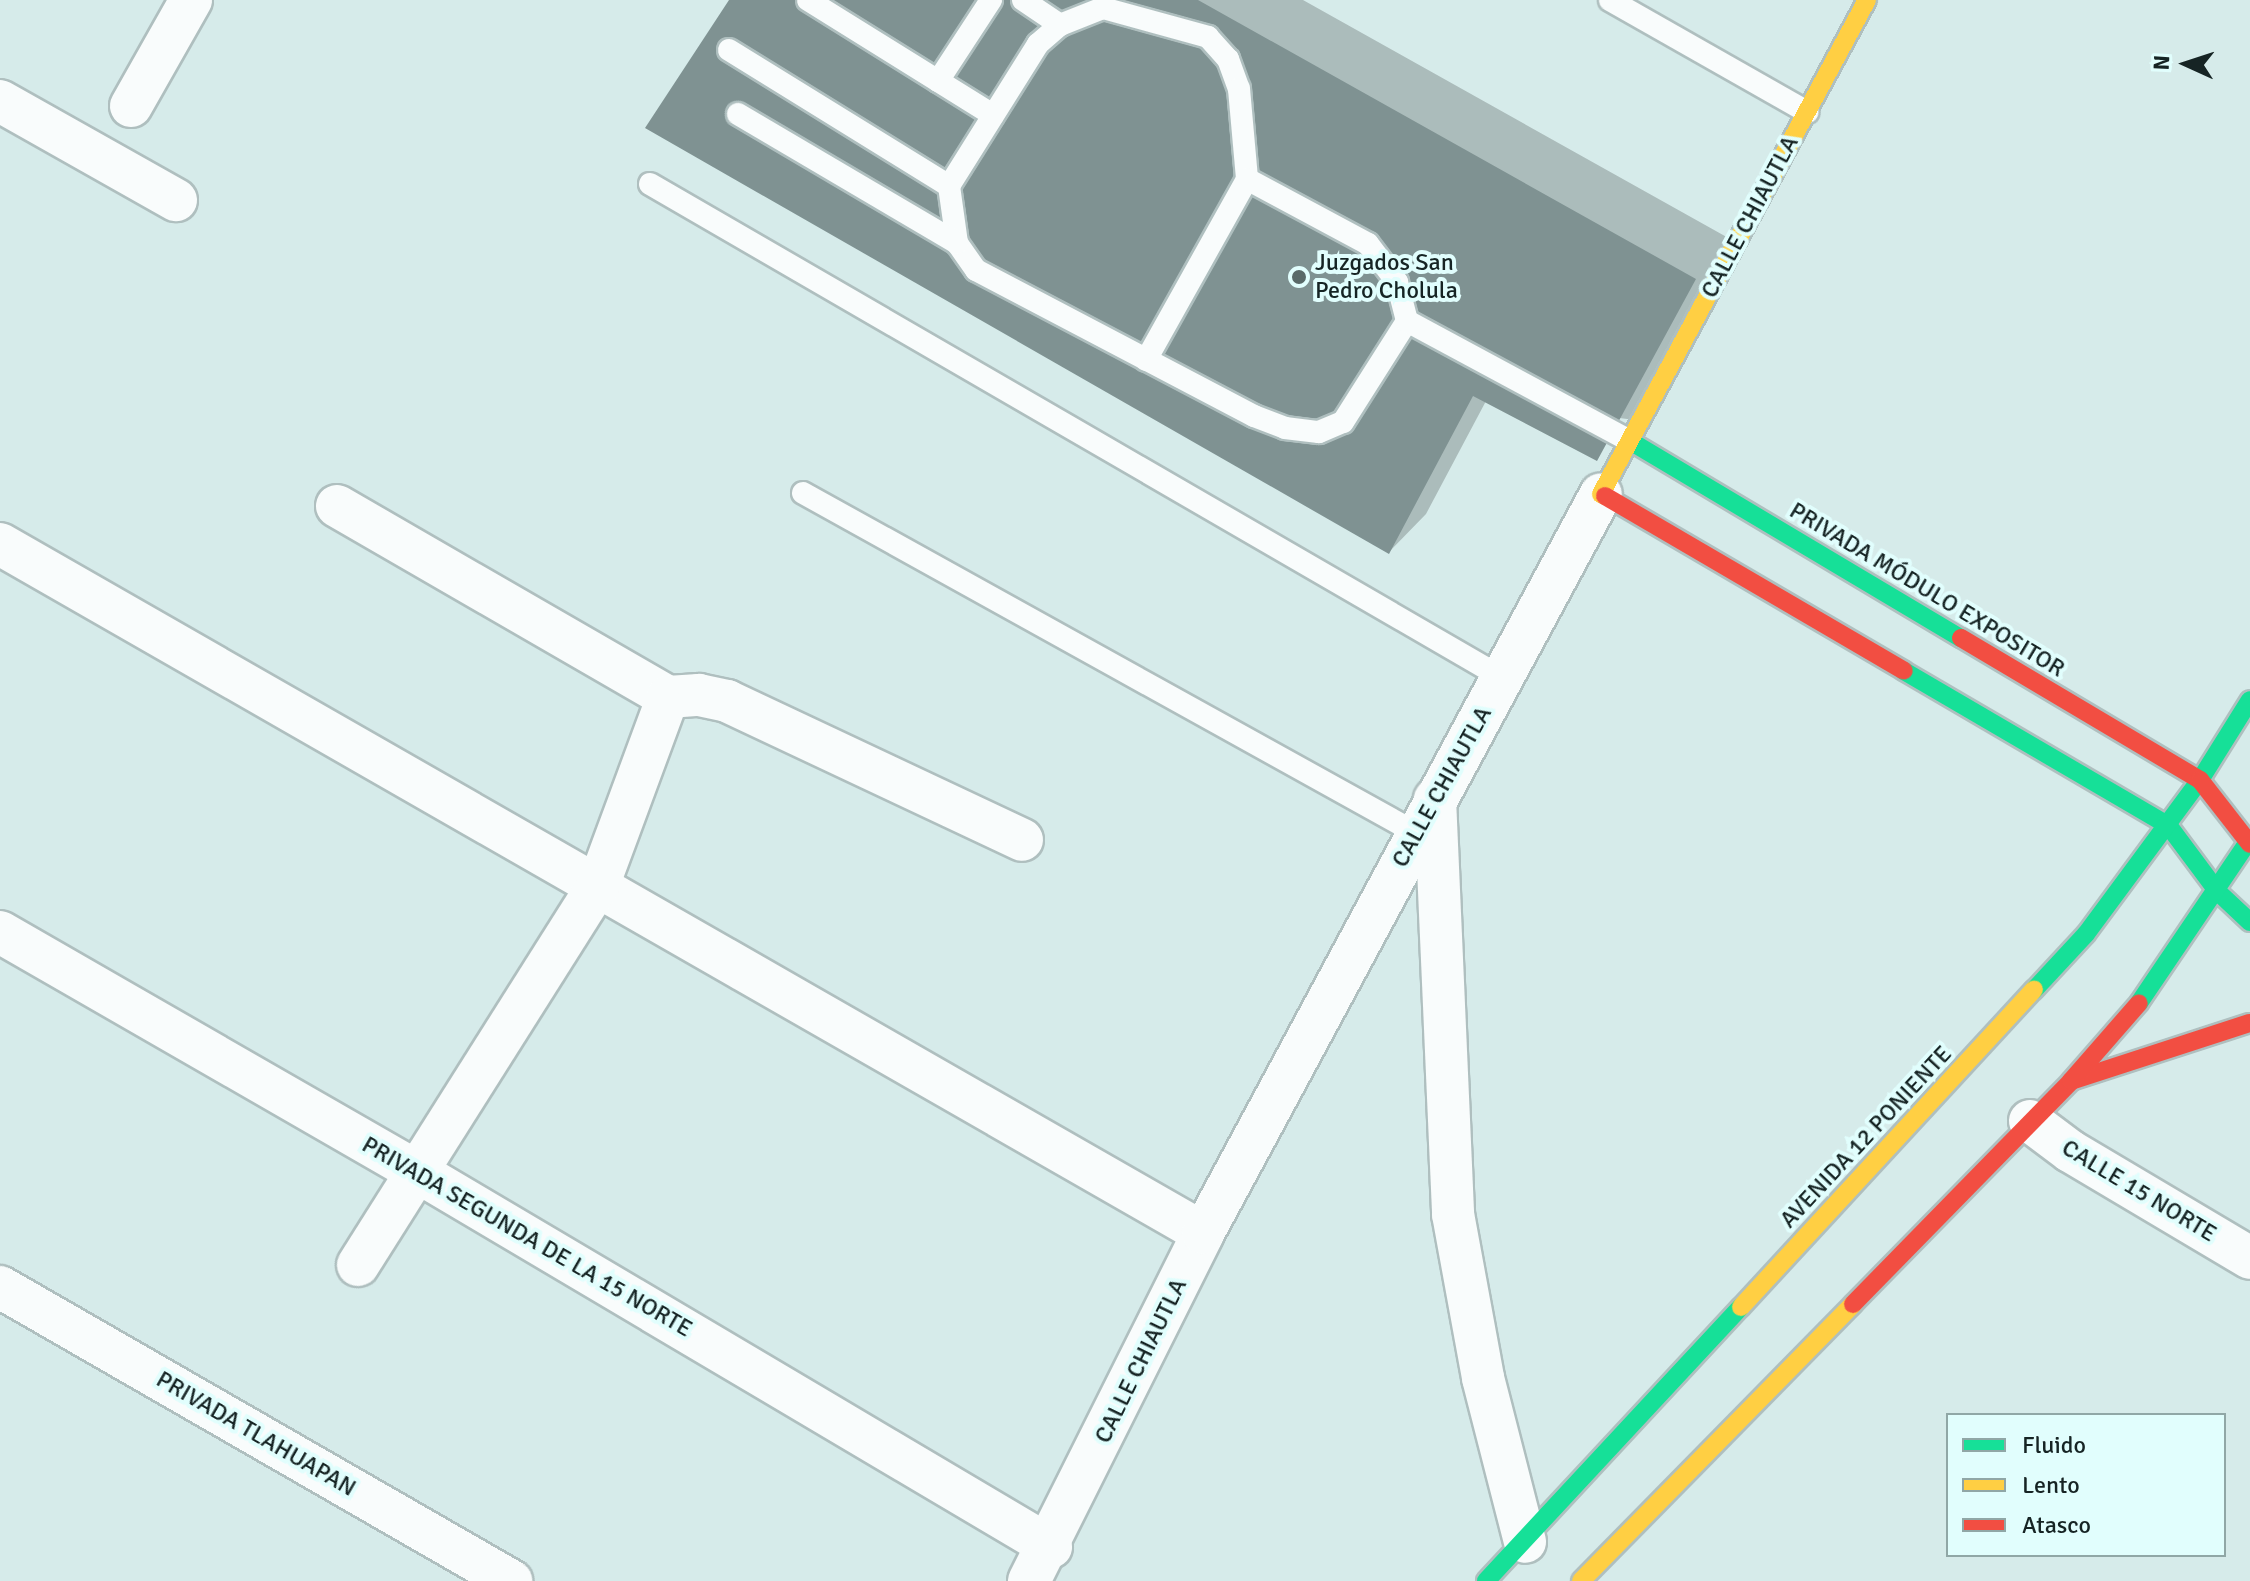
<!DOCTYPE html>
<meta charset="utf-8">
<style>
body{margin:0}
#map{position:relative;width:2250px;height:1581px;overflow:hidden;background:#d6ebea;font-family:Signika,sans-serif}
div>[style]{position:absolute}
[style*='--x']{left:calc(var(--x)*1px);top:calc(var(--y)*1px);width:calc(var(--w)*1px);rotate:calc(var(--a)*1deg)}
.shadow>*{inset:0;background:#0003}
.building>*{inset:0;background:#7f9292}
.roads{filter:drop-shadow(2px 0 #afbfbf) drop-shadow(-2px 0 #afbfbf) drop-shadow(0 2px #afbfbf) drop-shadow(0 -2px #afbfbf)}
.lane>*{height:22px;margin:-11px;padding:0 11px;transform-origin:11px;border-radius:11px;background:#f9fcfc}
.street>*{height:42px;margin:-21px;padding:0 21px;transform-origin:21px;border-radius:21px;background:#f9fcfc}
.fast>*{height:18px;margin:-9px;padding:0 9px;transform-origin:9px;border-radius:9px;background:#16e098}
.slow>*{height:18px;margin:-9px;padding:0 9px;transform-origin:9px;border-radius:9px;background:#ffcf43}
.jam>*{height:18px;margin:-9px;padding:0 9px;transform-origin:9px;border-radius:9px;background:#f24e42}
.dots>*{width:22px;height:22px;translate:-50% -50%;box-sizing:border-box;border:4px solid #e1fefd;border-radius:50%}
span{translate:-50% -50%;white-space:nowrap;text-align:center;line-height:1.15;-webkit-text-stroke:8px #e1fefd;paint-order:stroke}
.street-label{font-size:24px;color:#162424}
.poi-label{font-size:24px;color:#162424}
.left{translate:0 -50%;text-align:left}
.legend{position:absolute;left:1946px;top:1413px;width:280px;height:144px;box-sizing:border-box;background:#e1fefd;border:2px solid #90a7a6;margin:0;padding:10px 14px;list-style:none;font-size:24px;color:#162424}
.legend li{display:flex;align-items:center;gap:16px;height:40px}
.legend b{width:40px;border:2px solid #90a7a6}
.north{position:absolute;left:2146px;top:24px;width:80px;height:80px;-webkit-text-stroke:6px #e1fefd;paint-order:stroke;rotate:273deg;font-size:22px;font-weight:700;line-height:32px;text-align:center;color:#162424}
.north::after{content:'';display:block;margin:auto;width:28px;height:36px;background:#162424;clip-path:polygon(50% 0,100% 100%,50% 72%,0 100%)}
</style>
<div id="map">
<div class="shadow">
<div style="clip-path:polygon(732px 0,1303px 0,1732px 240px,1635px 420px,1486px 401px,1426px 514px,1389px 552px)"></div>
</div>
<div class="building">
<div style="clip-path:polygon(729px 0,1198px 0,1696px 279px,1597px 461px,1473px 396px,1389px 554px,645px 128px)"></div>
</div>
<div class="roads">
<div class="lane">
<div style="--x:808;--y:0;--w:218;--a:31.9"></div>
<div style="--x:1023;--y:0;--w:45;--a:34"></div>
<div style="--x:1610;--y:0;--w:227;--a:29.6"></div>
<div style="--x:729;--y:50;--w:259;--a:31.7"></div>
<div style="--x:949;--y:186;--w:58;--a:82"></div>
<div style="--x:957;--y:243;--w:33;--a:55"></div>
<div style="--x:976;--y:270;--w:314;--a:27.7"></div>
<div style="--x:1254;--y:416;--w:33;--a:21"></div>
<div style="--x:1285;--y:428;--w:34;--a:7"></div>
<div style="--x:1319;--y:432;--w:26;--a:-23"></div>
<div style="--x:1343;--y:422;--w:120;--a:-57.6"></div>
<div style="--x:1407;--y:321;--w:253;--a:28.3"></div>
<div style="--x:938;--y:81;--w:97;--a:-56.8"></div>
<div style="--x:738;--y:114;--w:254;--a:30.5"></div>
<div style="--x:650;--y:184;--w:986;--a:30.08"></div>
<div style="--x:949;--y:186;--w:168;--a:-57.9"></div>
<div style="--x:1038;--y:44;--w:29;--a:-41"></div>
<div style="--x:1060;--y:25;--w:46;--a:-21.6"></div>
<div style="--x:1103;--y:8;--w:109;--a:15.4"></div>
<div style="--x:1208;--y:37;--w:30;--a:48"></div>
<div style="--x:1228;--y:59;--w:32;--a:70"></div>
<div style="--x:1239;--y:89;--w:90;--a:84.9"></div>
<div style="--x:1247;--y:179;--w:137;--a:28.2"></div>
<div style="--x:1368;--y:244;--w:48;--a:52.7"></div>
<div style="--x:1397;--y:282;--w:40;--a:75.6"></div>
<div style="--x:1146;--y:360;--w:207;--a:-60.8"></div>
<div style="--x:803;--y:493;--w:701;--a:29.01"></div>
</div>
<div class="street">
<div style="--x:0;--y:101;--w:202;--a:29.4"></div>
<div style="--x:131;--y:106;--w:122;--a:-60.5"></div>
<div style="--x:337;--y:506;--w:382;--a:30"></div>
<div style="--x:0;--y:544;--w:1386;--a:29.8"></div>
<div style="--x:1435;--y:799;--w:415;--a:87.5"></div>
<div style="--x:1453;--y:1214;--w:167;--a:79.6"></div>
<div style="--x:1483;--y:1378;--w:169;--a:75.6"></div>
<div style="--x:0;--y:932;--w:480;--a:29.9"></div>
<div style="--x:416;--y:1171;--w:738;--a:30.63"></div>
<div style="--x:2030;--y:1121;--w:50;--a:36.9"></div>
<div style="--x:2070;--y:1151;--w:209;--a:30.7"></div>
<div style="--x:358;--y:1265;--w:449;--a:-57.7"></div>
<div style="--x:598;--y:886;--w:202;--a:-69.7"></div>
<div style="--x:668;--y:697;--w:31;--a:-4"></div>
<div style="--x:699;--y:695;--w:29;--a:12"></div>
<div style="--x:727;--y:701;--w:326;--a:25.2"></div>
<div style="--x:0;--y:1287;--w:590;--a:29.91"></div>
<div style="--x:1029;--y:1581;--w:389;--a:-63.4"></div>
<div style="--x:1203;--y:1233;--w:839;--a:-61.69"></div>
</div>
<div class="fast">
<div style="--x:1630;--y:441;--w:385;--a:30.8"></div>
<div style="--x:1904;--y:671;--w:306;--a:30.3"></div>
<div style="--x:2168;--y:825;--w:84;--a:53.3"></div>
<div style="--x:2218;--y:892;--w:44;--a:43.2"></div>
<div style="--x:2034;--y:990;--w:76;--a:-47.1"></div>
<div style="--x:2086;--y:934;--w:192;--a:-53.5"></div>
<div style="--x:2200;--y:780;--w:94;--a:-58"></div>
<div style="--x:2139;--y:1003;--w:198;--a:-55.9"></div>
<div style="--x:1486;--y:1581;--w:374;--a:-47.1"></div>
</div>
<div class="slow">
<div style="--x:1605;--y:496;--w:4;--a:-153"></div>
<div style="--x:1601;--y:494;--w:561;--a:-61.7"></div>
<div style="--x:1741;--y:1307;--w:432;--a:-47.3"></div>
<div style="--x:1581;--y:1581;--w:388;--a:-45.5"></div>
</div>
<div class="jam">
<div style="--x:1605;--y:496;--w:346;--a:30.3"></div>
<div style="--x:1961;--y:638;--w:278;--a:30.7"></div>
<div style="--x:2200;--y:780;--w:81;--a:52"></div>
<div style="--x:2071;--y:1081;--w:188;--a:-18"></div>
<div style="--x:1853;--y:1304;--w:312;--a:-45.6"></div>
<div style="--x:2071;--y:1081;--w:103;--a:-48.9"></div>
</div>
</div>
<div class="dots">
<div style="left:1299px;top:277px;background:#596a69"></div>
</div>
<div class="street-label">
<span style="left:1750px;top:217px;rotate:-62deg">CALLE CHIAUTLA</span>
<span style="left:1927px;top:590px;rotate:31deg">PRIVADA MÓDULO EXPOSITOR</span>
<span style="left:1442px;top:787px;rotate:-61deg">CALLE CHIAUTLA</span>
<span style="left:1866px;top:1137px;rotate:-47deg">AVENIDA 12 PONIENTE</span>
<span style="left:2139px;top:1191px;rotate:31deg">CALLE 15 NORTE</span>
<span style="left:527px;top:1237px;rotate:30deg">PRIVADA SEGUNDA DE LA 15 NORTE</span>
<span style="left:1141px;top:1361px;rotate:-64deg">CALLE CHIAUTLA</span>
<span style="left:256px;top:1434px;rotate:30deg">PRIVADA TLAHUAPAN</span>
</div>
<div class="poi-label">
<span class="left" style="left:1315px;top:277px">Juzgados San<br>Pedro Cholula</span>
</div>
<ul class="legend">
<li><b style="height:10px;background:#16e098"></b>Fluido</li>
<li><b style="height:10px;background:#ffcf43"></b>Lento</li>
<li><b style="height:10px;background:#f24e42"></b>Atasco</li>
</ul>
<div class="north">N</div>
</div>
